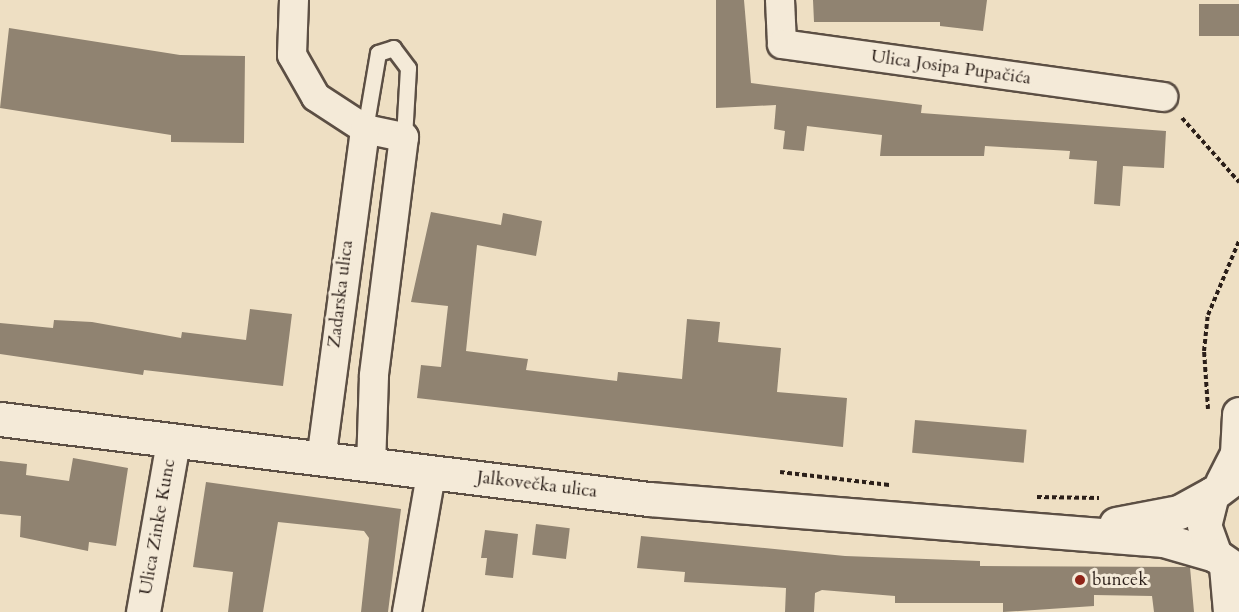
<!DOCTYPE html>
<meta charset="utf-8">
<style>
body{margin:0}
#map{position:relative;width:1239px;height:612px;overflow:hidden;background:#eedfc3;font-family:Cardo,serif}
div>[style]{position:absolute}
[style*='--x']{left:calc(var(--x)*1px);top:calc(var(--y)*1px);width:calc(var(--w)*1px);rotate:calc(var(--a)*1deg)}
.building>*{inset:0;background:#908371;transform-origin:0 0}
.path>*{height:4px;margin-top:-2px;transform-origin:0;background:repeating-linear-gradient(90deg,#2b1f19 0 4.5px,transparent 0 7.5px)}
.roads{filter:drop-shadow(2px 0 #5c4f44) drop-shadow(-2px 0 #5c4f44) drop-shadow(0 2px #5c4f44) drop-shadow(0 -2px #5c4f44)}
.service>*{height:15px;margin:-7.5px;padding:0 7.5px;transform-origin:7.5px;border-radius:7.5px;background:#f4ead8}
.minor>*{height:28px;margin:-14px;padding:0 14px;transform-origin:14px;border-radius:14px;background:#f4ead8}
.tertiary>*{height:33px;margin:-16.5px;padding:0 16.5px;transform-origin:16.5px;border-radius:16.5px;background:#f4ead8}
.secondary>*{height:33px;margin:-16.5px;padding:0 16.5px;transform-origin:16.5px;border-radius:16.5px;background:#f4ead8}
.dots>*{width:16px;height:16px;translate:-50% -50%;box-sizing:border-box;border:3px solid #f4ead8;border-radius:50%}
span{translate:-50% -50%;white-space:nowrap;text-align:center;line-height:1.15;-webkit-text-stroke:6px #f4ead8;paint-order:stroke}
.street-label{font-size:18px;color:#2b1f19}
.poi-label{font-size:18px;color:#2b1f19}
.left{translate:0 -50%;text-align:left}
</style>
<div id="map">
<div class="building">
<div style="clip-path:polygon(716px 0,744px 0,751px 83px,922px 105px,921px 113px,1166px 131px,1164px 168px,1123px 166px,1120px 206px,1094px 204px,1097px 161px,1069px 159px,1070px 151px,985px 146px,984px 156px,880px 156px,882px 135px,807px 126px,804px 151px,783px 149px,785px 131px,774px 129px,776px 105px,716px 108px)"></div>
<div style="clip-path:polygon(813px 0,987px 0,983px 31px,940px 26px,940px 22px,814px 22px)"></div>
<div style="left:1239px;top:4px;width:32px;height:40px;rotate:90deg"></div>
<div style="clip-path:polygon(9px 28px,180px 55px,245px 56px,244px 143px,171px 142px,171px 135px,0 108px)"></div>
<div style="clip-path:polygon(431px 212px,501px 225px,503px 213px,542px 221px,536px 256px,477px 245px,466px 351px,528px 359px,526px 370px,617px 381px,618px 372px,682px 379px,687px 319px,720px 322px,718px 342px,781px 348px,777px 392px,847px 398px,843px 447px,417px 398px,421px 365px,441px 367px,448px 306px,411px 302px)"></div>
<div style="clip-path:polygon(250px 309px,292px 314px,283px 386px,144px 370px,143px 375px,0 354px,0 323px,53px 328px,54px 320px,92px 322px,181px 338px,182px 332px,246px 340px)"></div>
<div style="left:915px;top:420px;width:112px;height:33px;rotate:5deg"></div>
<div style="clip-path:polygon(73px 458px,128px 468px,116px 546px,89px 542px,88px 551px,20px 537px,21px 516px,0 514px,0 461px,27px 464px,26px 475px,69px 481px)"></div>
<div style="clip-path:polygon(206px 482px,401px 509px,388px 612px,361px 612px,369px 538px,364px 531px,278px 522px,263px 612px,228px 612px,233px 572px,193px 567px)"></div>
<div style="left:536px;top:524px;width:34px;height:31px;rotate:7deg"></div>
<div style="clip-path:polygon(485px 530px,518px 534px,513px 578px,485px 575px,487px 558px,481px 558px)"></div>
<div style="clip-path:polygon(641px 536px,845px 556px,980px 561px,980px 566px,1190px 567px,1194px 612px,1154px 612px,1152px 596px,1094px 595px,1094px 606px,1003px 612px,1003px 603px,895px 603px,895px 596px,822px 590px,815px 593px,814px 612px,785px 612px,786px 588px,684px 582px,685px 572px,637px 568px)"></div>
</div>
<div class="path">
<div style="--x:1182;--y:118;--w:86;--a:48.3"></div>
<div style="--x:1208;--y:409;--w:58;--a:-93.9"></div>
<div style="--x:1204;--y:351;--w:36;--a:-84"></div>
<div style="--x:1208;--y:315;--w:80;--a:-67.3"></div>
<div style="--x:780;--y:472;--w:110;--a:6.8"></div>
<div style="--x:1037;--y:497;--w:62;--a:0.9"></div>
</div>
<div class="roads">
<div class="service">
<div style="--x:365;--y:129;--w:77;--a:-80.3"></div>
<div style="--x:378;--y:53;--w:16;--a:-18"></div>
<div style="--x:393;--y:48;--w:25;--a:53"></div>
<div style="--x:408;--y:68;--w:69;--a:93.3"></div>
</div>
<div class="minor">
<div style="--x:294;--y:0;--w:55;--a:92.1"></div>
<div style="--x:292;--y:55;--w:48;--a:60.3"></div>
<div style="--x:316;--y:97;--w:59;--a:33.1"></div>
<div style="--x:365;--y:129;--w:40;--a:12"></div>
<div style="--x:404;--y:137;--w:241;--a:97.2"></div>
<div style="--x:374;--y:376;--w:90;--a:91.9"></div>
<div style="--x:780;--y:0;--w:44;--a:87.4"></div>
<div style="--x:782;--y:44;--w:385;--a:7.9"></div>
<div style="--x:321;--y:460;--w:334;--a:-82.4"></div>
<div style="--x:407;--y:612;--w:140;--a:-80.1"></div>
</div>
<div class="tertiary">
<div style="--x:1222;--y:483;--w:34;--a:-63"></div>
<div style="--x:1237;--y:453;--w:39;--a:-87"></div>
<div style="--x:1226;--y:566;--w:46;--a:85"></div>
<div style="--x:143;--y:612;--w:174;--a:-80"></div>
</div>
<div class="secondary">
<div style="--x:0;--y:419;--w:654;--a:7.03"></div>
<div style="--x:649;--y:499;--w:516;--a:4.56"></div>
<div style="--x:1163;--y:540;--w:54;--a:16.1"></div>
<div style="--x:1239;--y:474;--w:34;--a:143"></div>
<div style="--x:1212;--y:494;--w:32;--a:104"></div>
<div style="--x:1204;--y:525;--w:32;--a:70"></div>
<div style="--x:1215;--y:555;--w:29;--a:35"></div>
<div style="--x:1116;--y:524;--w:64;--a:-10.8"></div>
<div style="--x:1179;--y:512;--w:38;--a:-29"></div>
</div>
</div>
<div class="dots">
<div style="left:1080px;top:580px;background:#8f2418"></div>
</div>
<div class="street-label">
<span style="left:951px;top:68px;rotate:8deg">Ulica Josipa Pupačića</span>
<span style="left:341px;top:294px;rotate:-83deg">Zadarska ulica</span>
<span style="left:537px;top:485px;rotate:7deg">Jalkovečka ulica</span>
<span style="left:158px;top:527px;rotate:-80deg">Ulica Zinke Kunc</span>
</div>
<div class="poi-label">
<span class="left" style="left:1092px;top:580px">buncek</span>
</div>
</div>
